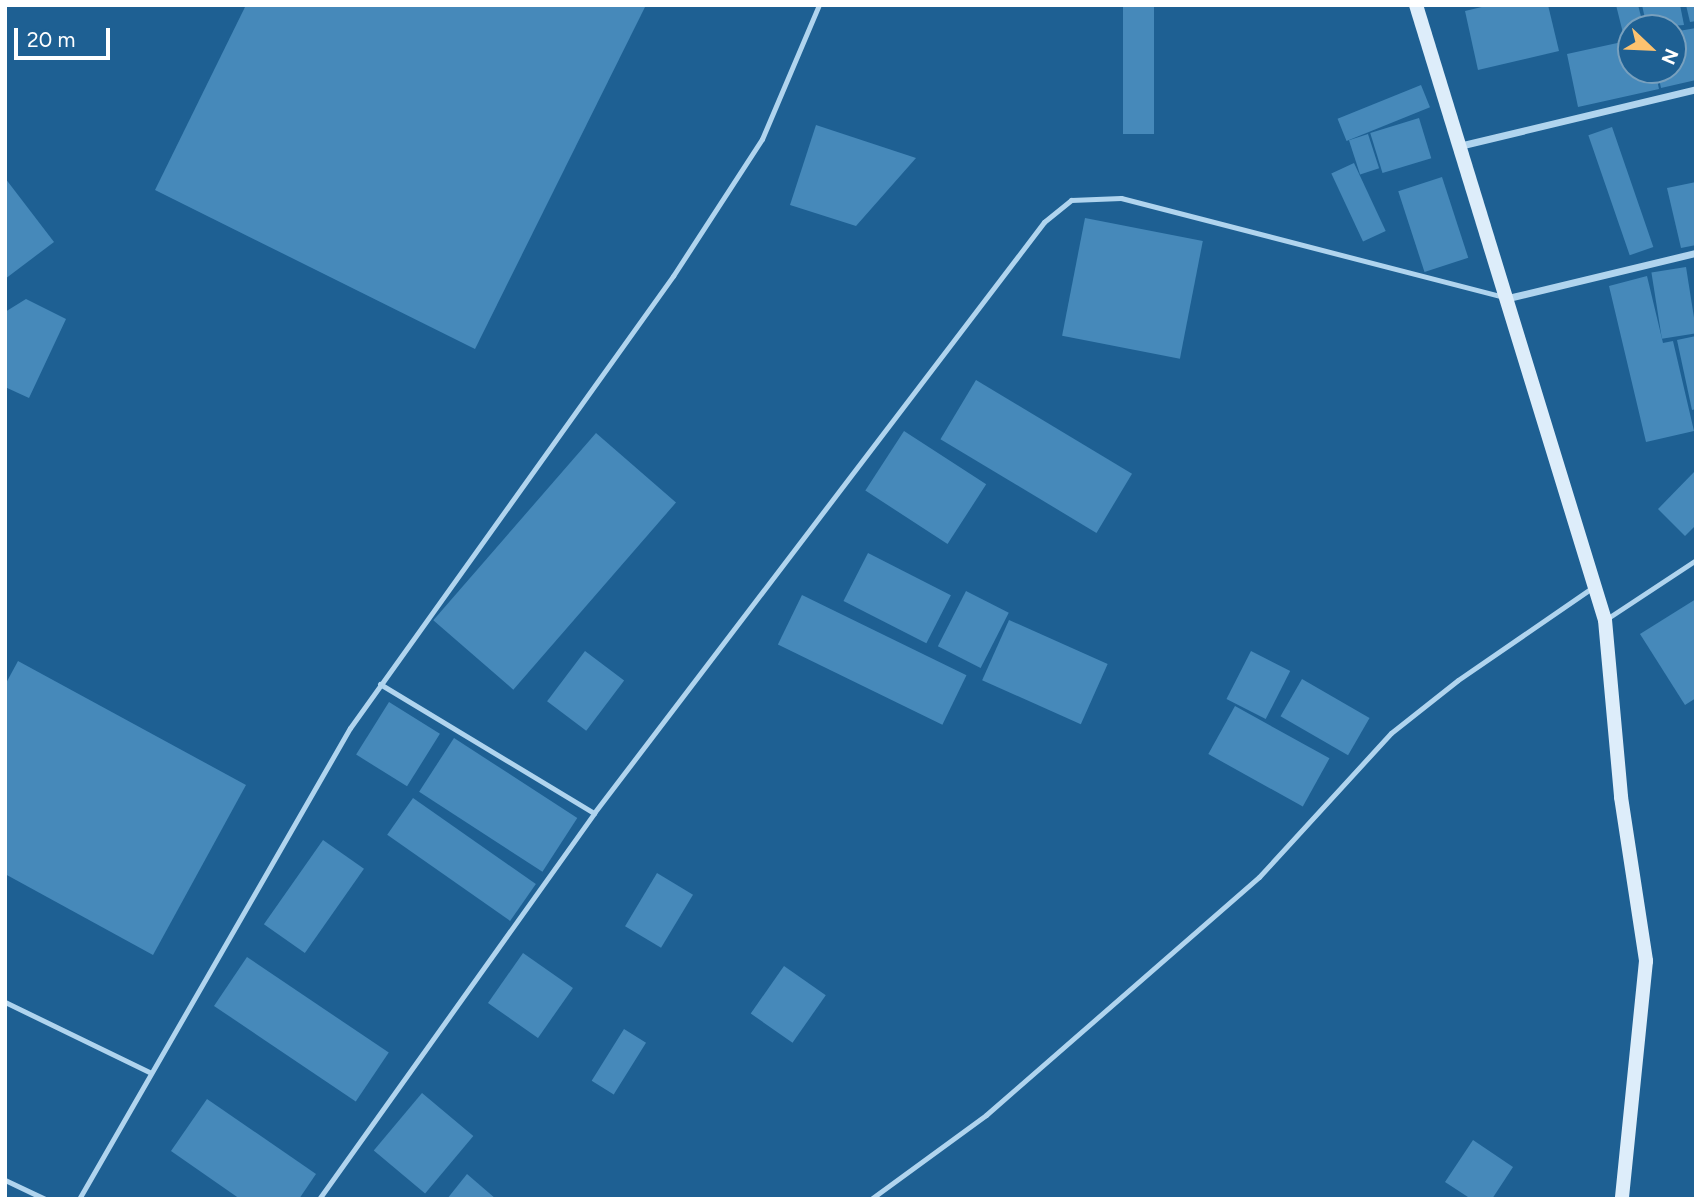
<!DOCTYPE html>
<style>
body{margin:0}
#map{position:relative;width:1701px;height:1204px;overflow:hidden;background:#1e6093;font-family:Figtree,sans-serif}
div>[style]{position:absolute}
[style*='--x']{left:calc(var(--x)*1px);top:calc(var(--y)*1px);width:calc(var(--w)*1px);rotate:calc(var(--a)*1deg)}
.building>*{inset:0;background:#4689ba;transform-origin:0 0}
.lane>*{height:5px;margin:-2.5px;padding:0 2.5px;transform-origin:2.5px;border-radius:2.5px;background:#b0d4ee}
.street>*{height:7px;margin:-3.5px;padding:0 3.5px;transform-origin:3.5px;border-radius:3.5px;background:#b0d4ee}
.secondary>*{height:14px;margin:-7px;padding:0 7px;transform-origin:7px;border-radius:7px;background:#ddedfa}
span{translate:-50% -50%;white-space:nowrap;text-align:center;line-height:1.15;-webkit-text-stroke:6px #1e6093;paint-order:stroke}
.frame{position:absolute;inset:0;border:7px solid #fff;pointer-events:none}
.north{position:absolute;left:1617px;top:14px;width:70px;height:70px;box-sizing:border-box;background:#1e6093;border:2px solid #78a0be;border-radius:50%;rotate:113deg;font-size:19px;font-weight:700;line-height:28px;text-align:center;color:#fff}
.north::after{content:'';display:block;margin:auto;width:24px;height:32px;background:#fdc26f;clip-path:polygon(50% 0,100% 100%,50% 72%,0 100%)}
.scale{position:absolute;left:14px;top:28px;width:96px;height:32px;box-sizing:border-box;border:4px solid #fff;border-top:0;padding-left:9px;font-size:21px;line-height:24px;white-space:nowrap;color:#fff;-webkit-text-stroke:5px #1e6093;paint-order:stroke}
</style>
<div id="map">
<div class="building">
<div style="clip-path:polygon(246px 5px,646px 5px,475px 349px,155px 190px)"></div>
<div style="left:1123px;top:5px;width:31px;height:129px"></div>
<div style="clip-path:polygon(1490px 5px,1548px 5px,1559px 51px,1478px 70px,1465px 11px)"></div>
<div style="clip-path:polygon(1616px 5px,1638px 5px,1644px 28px,1623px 33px)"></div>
<div style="clip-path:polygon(1642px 5px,1680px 5px,1684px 25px,1647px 28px)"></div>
<div style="clip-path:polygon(1686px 5px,1696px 5px,1696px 21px,1690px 22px)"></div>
<div style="clip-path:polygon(1696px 28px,1696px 80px,1661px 88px,1657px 70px,1673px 70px,1673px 32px)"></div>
<div style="clip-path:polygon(1631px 40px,1631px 70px,1655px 70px,1659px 89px,1578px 107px,1567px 54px)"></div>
<div style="left:1421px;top:85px;width:24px;height:90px;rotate:68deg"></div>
<div style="left:1419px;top:118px;width:42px;height:51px;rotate:73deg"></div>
<div style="clip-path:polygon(816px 125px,916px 158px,856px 226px,790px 205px)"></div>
<div style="left:1612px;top:127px;width:127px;height:25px;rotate:71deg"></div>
<div style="left:1368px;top:134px;width:36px;height:20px;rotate:72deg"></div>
<div style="left:1354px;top:163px;width:75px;height:25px;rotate:65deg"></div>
<div style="left:1442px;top:177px;width:85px;height:46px;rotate:72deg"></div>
<div style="clip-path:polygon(5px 178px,54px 242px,5px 279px)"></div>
<div style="clip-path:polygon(1696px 182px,1696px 245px,1681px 248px,1667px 188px)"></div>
<div style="left:1085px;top:218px;width:120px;height:120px;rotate:11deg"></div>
<div style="left:1686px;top:267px;width:67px;height:35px;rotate:81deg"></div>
<div style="clip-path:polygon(1647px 276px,1663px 343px,1673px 341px,1694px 431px,1646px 442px,1609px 286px)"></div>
<div style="clip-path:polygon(26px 299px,66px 319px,29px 398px,5px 387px,5px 312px)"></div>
<div style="clip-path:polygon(1696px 336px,1696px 409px,1692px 410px,1677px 340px)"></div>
<div style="left:976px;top:380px;width:182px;height:69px;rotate:31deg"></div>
<div style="left:904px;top:431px;width:98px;height:71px;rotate:33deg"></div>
<div style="left:596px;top:433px;width:106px;height:248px;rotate:41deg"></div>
<div style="clip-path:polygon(1696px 470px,1696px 525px,1685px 536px,1658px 509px)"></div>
<div style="left:868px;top:553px;width:93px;height:54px;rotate:27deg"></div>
<div style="left:966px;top:591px;width:48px;height:62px;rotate:27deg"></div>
<div style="left:802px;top:595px;width:183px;height:55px;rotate:26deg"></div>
<div style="clip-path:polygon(1696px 599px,1696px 698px,1685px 705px,1640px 634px)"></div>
<div style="left:1009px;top:620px;width:108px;height:66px;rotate:24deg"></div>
<div style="left:585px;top:651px;width:49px;height:63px;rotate:37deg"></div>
<div style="left:1251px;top:651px;width:44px;height:54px;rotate:27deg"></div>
<div style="clip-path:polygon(18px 661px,246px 785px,153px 955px,5px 874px,5px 685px)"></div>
<div style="left:1302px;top:679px;width:78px;height:43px;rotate:30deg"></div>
<div style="left:389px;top:702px;width:60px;height:62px;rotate:32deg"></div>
<div style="left:1235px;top:706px;width:108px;height:55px;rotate:29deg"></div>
<div style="left:454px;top:738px;width:147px;height:64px;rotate:33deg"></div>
<div style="left:413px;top:798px;width:150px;height:45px;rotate:35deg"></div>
<div style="left:323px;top:840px;width:50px;height:103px;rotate:35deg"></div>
<div style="left:657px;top:873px;width:42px;height:62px;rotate:31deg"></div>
<div style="left:523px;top:953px;width:61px;height:61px;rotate:35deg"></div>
<div style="left:247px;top:957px;width:171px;height:59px;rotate:34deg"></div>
<div style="left:784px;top:966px;width:51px;height:58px;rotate:35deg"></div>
<div style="left:624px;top:1029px;width:26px;height:61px;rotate:32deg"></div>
<div style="left:422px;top:1093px;width:67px;height:75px;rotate:40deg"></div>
<div style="clip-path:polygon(207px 1099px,316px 1174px,299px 1199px,240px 1199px,171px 1151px)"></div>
<div style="clip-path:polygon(1473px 1140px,1513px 1167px,1492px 1199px,1471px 1199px,1445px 1182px)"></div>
<div style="clip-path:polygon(467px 1174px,496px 1199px,447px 1199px)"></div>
</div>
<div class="lane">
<div style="--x:1605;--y:620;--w:109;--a:-33.4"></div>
<div style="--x:380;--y:684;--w:250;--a:31.1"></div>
<div style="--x:5;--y:1002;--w:162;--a:25.9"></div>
<div style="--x:5;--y:1180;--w:44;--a:25.4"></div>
<div style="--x:79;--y:1199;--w:543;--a:-60.09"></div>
<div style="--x:350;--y:728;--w:556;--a:-54.45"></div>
<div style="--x:673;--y:276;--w:163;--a:-57"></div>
<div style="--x:762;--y:139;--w:146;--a:-67"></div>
<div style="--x:319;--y:1199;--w:474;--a:-54.5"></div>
<div style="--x:594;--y:813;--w:743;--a:-52.71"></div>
<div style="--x:1044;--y:222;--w:35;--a:-39"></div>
<div style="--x:1071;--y:200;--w:50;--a:-2.3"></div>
<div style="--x:1121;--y:198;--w:397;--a:14.5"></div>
<div style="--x:871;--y:1199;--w:142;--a:-36.1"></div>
<div style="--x:986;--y:1115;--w:362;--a:-41.1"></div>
<div style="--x:1259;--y:877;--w:195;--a:-47.5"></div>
<div style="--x:1391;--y:733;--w:85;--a:-38.3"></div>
<div style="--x:1458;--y:680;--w:163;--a:-34.5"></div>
</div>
<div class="street">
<div style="--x:1459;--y:146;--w:244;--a:-13.5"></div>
<div style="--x:1508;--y:298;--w:193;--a:-13.5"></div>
</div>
<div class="secondary">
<div style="--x:1416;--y:5;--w:643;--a:72.92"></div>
<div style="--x:1605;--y:620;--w:178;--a:84.8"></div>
<div style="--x:1621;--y:797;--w:166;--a:81.3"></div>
<div style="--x:1646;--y:961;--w:239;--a:95.8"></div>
</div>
<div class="frame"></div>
<div class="north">N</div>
<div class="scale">20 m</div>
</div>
